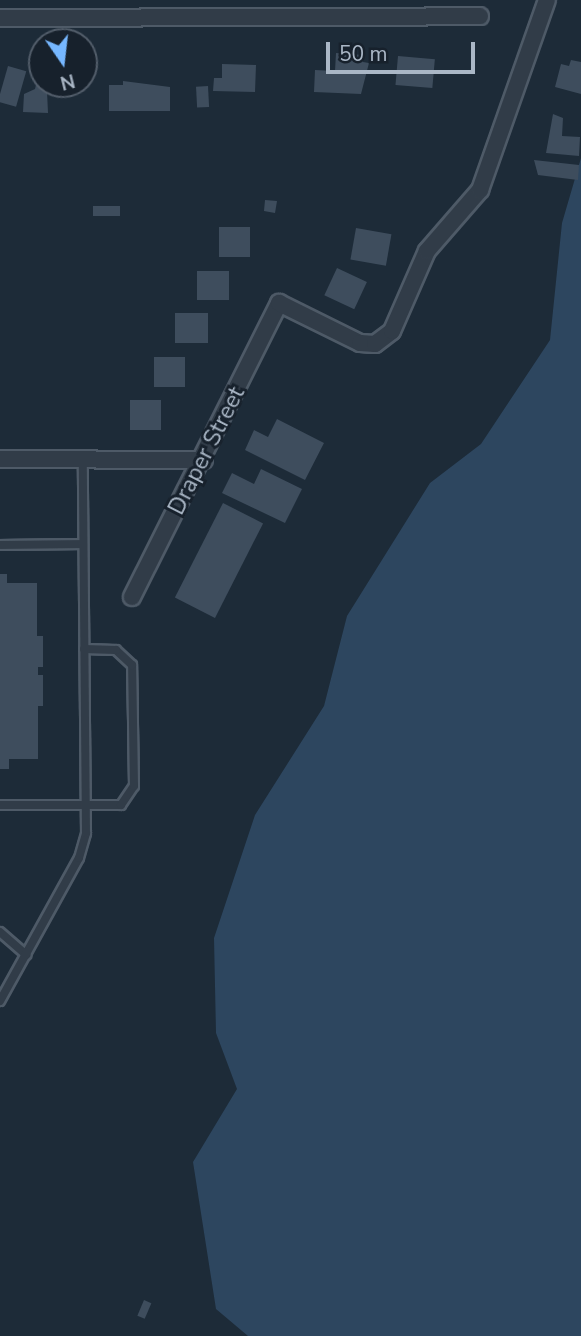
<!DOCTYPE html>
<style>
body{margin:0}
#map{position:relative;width:581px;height:1336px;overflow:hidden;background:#1d2b38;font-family:"Nunito Sans",sans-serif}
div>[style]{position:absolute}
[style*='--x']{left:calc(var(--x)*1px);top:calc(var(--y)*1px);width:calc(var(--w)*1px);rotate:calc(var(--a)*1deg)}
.water>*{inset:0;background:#2d465f}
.building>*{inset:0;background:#3e4d5d;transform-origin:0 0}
.roads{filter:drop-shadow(2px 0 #4e5a67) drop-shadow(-2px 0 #4e5a67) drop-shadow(0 2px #4e5a67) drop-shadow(0 -2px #4e5a67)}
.service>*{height:8px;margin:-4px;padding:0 4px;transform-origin:4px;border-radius:4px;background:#313c48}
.minor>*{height:16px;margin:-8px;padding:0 8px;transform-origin:8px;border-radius:8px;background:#313c48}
span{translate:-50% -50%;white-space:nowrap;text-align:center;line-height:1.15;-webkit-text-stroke:6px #17212c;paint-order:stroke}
.street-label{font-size:23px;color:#aab7c6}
.north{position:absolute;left:28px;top:28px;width:70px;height:70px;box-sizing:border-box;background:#17212c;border:2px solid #525d6a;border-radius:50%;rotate:166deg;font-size:19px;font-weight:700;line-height:28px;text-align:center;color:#aab7c6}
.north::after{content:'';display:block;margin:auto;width:24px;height:32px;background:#76b7ff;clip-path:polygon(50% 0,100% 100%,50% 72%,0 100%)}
.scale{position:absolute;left:326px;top:42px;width:149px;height:32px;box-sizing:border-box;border:4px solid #aab7c6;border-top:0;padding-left:9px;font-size:21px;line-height:24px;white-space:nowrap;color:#aab7c6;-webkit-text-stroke:5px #17212c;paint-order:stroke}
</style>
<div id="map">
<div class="water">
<div style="clip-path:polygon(581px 158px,581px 1336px,248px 1336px,216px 1309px,193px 1162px,237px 1089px,216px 1033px,214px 938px,255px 815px,324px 706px,347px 616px,430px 483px,481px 444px,550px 340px,562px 223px)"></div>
</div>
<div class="building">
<div style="clip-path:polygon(336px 53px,363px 55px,363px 62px,369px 63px,361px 94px,314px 92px,315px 70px,335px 71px)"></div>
<div style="left:398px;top:56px;width:37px;height:29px;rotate:5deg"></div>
<div style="clip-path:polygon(571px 60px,581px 62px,581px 94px,555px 87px,561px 64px,569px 66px)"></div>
<div style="clip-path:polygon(42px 61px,42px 84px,57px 84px,56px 93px,47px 91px,48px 113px,23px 112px,24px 94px,35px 89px)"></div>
<div style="clip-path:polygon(222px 64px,256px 65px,255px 92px,213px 91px,214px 78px,222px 78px)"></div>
<div style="left:8px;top:66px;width:19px;height:37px;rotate:16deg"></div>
<div style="clip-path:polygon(123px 81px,170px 87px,170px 111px,109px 111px,109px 85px,123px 85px)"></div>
<div style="left:208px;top:86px;width:21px;height:12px;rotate:87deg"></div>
<div style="clip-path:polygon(553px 114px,563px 118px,562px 136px,580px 137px,579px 156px,546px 153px)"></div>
<div style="clip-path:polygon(534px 160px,579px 165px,578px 180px,538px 175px)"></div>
<div style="clip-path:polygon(265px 200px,277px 201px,275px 213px,264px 211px)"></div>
<div style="left:120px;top:206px;width:10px;height:27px;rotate:90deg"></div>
<div style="left:219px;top:227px;width:31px;height:30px"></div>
<div style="left:356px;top:228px;width:36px;height:32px;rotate:10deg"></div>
<div style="left:337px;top:268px;width:33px;height:30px;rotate:25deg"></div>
<div style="left:197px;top:271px;width:32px;height:29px"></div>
<div style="left:208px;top:313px;width:30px;height:33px;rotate:90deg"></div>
<div style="left:185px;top:357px;width:30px;height:31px;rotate:90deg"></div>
<div style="left:130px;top:400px;width:31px;height:30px"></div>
<div style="clip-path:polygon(277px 419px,324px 443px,305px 480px,245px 450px,254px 430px,268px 437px)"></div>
<div style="clip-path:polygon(261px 469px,302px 489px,285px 523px,222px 493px,232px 473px,254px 484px)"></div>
<div style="left:223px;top:503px;width:45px;height:106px;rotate:27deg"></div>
<div style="clip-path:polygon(0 574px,7px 574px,7px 583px,37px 583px,37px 636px,43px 636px,43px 667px,38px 667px,38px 675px,43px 675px,43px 706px,38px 706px,38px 759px,9px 759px,9px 769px,0 769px)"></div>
<div style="left:144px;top:1300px;width:8px;height:17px;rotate:23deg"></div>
</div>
<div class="roads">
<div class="service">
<div style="--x:0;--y:545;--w:83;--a:-0.7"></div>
<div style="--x:0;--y:805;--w:121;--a:0"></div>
<div style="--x:121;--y:805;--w:23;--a:-56"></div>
<div style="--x:134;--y:786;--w:121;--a:-90.9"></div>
<div style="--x:132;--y:665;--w:22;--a:-137"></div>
<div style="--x:116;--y:650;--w:32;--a:-178"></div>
<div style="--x:0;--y:932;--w:35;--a:41"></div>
<div style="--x:0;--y:1001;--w:163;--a:-61.1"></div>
<div style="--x:79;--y:858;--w:26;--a:-74"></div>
<div style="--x:86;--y:833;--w:375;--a:-90.5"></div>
</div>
<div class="minor">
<div style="--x:0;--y:18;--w:480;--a:-0.2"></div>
<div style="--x:0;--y:459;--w:204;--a:0.3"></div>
<div style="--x:132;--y:597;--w:329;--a:-63.4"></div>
<div style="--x:279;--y:303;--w:90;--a:26.3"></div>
<div style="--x:360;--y:343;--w:15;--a:4"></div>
<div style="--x:375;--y:344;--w:21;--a:-37"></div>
<div style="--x:392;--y:331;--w:87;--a:-66.4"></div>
<div style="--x:427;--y:251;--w:81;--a:-49"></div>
<div style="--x:480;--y:190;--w:201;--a:-70.6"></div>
</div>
</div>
<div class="street-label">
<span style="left:207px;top:451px;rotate:-63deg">Draper Street</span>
</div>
<div class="north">N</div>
<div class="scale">50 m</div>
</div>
